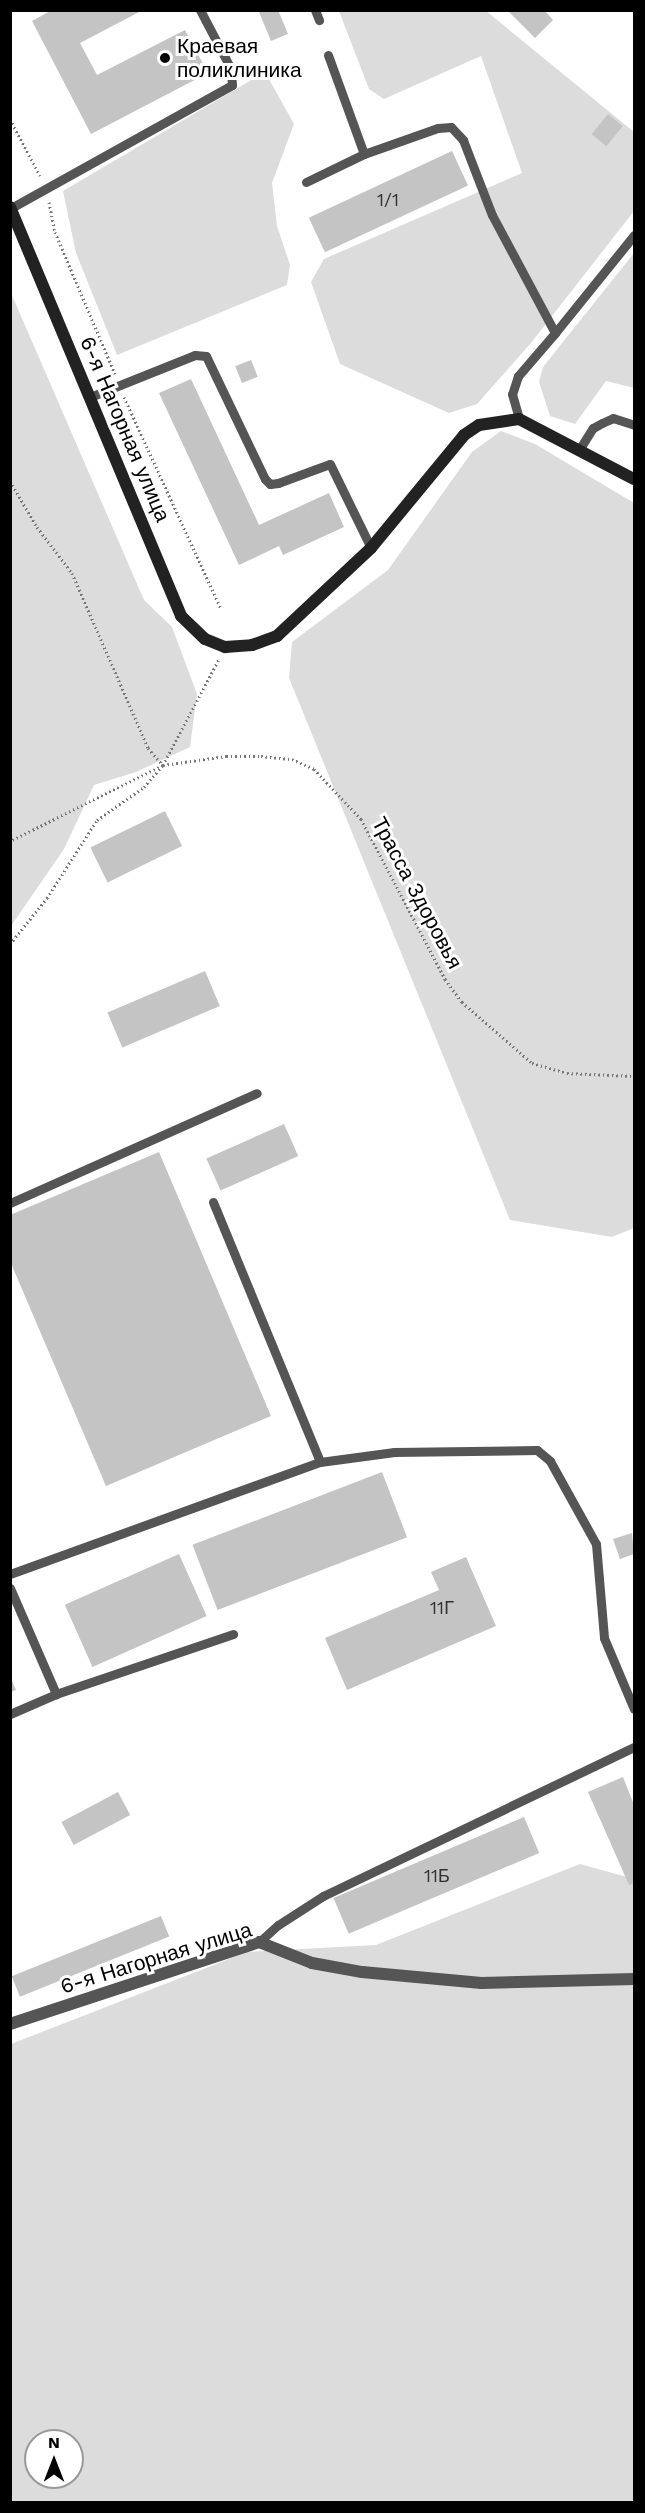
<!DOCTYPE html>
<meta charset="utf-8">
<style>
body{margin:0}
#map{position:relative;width:645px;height:2513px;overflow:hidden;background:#fff;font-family:"Work Sans",sans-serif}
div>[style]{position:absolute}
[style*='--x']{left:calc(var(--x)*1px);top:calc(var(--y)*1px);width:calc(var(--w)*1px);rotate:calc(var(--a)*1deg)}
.green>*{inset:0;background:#dcdcdc}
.building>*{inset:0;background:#c4c4c4;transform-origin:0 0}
.path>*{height:3px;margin-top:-1.5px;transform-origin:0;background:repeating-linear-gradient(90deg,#777 0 1.5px,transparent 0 4.5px)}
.lane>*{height:9px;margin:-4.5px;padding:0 4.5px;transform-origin:4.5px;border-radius:4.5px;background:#555}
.street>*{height:12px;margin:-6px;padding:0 6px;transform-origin:6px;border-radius:6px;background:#555}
.secondary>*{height:12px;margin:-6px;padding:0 6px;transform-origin:6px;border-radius:6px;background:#222}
.dots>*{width:16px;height:16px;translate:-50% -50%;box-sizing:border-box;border:3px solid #fff;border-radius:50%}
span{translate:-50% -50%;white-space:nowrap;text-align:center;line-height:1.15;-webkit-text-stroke:6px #fff;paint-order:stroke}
.number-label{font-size:18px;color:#313131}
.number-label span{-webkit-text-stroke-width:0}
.poi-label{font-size:21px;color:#000}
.left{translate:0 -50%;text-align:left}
.street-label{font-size:21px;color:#000}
.frame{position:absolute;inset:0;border:12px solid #000;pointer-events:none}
.north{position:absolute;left:24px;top:2429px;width:60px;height:60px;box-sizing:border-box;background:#fff;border:2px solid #999;border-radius:50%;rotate:0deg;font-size:16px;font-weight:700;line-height:24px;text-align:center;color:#000}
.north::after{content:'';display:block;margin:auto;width:21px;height:27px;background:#000;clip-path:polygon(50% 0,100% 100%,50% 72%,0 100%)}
</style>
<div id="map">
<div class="green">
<div style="clip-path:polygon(339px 11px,486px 11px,634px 132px,634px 211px,531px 343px,477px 404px,449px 413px,340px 364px,311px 282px,324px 259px,522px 173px,481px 56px,384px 99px,369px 89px)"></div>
<div style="clip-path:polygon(265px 72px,294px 124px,272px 183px,277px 226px,290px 265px,287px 285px,117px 355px,76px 253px,63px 191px)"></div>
<div style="clip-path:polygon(634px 253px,634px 388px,606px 381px,575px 424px,550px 416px,539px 382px,543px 367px)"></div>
<div style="clip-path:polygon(11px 293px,144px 600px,172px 627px,197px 694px,190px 747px,136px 772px,94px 785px,64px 849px,11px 926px)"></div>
<div style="clip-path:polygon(501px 431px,535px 444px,634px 503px,634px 1228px,612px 1237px,510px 1220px,289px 678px,292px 642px,388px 570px,472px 452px)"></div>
<div style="clip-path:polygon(evenodd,580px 1864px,634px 1879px,634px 2502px,11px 2502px,11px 2044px,247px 1952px,376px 1945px,580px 1864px,36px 2441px,72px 2441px,72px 2477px,36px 2477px,36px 2441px)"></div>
</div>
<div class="building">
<div style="clip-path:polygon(52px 10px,143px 10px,80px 43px,97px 75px,185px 30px,208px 73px,91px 134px,32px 21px)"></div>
<div style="clip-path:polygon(263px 10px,278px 10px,288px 34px,271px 41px,259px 12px)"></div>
<div style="clip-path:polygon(507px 10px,544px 10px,553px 20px,535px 38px)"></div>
<div style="left:608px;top:114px;width:19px;height:26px;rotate:39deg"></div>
<div style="left:452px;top:151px;width:38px;height:158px;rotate:65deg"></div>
<div style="left:251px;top:360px;width:18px;height:17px;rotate:68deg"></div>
<div style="clip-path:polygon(191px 379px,259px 525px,329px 493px,344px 527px,283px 555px,279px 546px,239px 565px,159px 393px)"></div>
<div style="left:165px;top:811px;width:39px;height:83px;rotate:64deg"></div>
<div style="left:205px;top:971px;width:38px;height:106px;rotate:67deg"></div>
<div style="left:284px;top:1124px;width:35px;height:85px;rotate:66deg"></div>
<div style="clip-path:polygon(159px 1152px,271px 1416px,106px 1486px,10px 1261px,10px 1215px)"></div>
<div style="left:382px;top:1472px;width:70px;height:203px;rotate:69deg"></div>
<div style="clip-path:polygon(632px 1533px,634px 1554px,620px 1559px,613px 1539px)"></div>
<div style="left:179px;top:1554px;width:68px;height:125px;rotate:66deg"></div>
<div style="clip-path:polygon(466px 1557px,496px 1626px,347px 1690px,325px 1638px,439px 1590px,431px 1572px)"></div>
<div style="clip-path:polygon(10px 1677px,16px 1690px,10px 1692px)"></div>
<div style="clip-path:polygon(623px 1777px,634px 1805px,634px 1883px,629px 1885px,588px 1792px)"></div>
<div style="left:118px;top:1792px;width:26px;height:64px;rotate:62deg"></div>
<div style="left:524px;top:1817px;width:39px;height:207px;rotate:67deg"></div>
<div style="left:161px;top:1916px;width:22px;height:161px;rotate:68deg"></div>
</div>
<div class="path">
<div style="--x:10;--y:119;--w:64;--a:62.2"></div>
<div style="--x:49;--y:202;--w:31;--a:79"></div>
<div style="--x:55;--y:232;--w:154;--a:67.1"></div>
<div style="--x:124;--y:397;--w:231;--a:65.4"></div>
<div style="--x:10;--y:481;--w:53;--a:59.6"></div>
<div style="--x:37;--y:527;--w:58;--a:52.7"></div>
<div style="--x:72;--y:573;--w:191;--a:66.5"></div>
<div style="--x:148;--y:748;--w:23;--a:49"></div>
<div style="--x:163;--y:765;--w:171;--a:153.6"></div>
<div style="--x:163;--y:765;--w:64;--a:-8.1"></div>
<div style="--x:226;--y:756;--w:35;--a:0"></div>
<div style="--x:261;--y:756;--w:31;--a:6"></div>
<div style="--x:292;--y:759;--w:24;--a:24"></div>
<div style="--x:314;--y:769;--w:69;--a:46.8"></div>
<div style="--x:361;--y:819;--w:181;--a:62.3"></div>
<div style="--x:445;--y:979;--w:29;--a:54"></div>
<div style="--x:462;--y:1002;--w:93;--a:41.1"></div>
<div style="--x:532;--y:1063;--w:36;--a:16"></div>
<div style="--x:567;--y:1073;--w:67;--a:2.6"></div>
<div style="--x:10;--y:944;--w:59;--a:-51.2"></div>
<div style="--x:47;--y:898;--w:93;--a:-57.3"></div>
<div style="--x:97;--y:820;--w:57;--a:-35.1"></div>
<div style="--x:144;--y:787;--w:29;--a:-49"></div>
<div style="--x:163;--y:765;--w:120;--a:-62.2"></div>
</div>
<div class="lane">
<div style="--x:315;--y:10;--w:11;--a:68"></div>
<div style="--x:328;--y:55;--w:105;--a:70"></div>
<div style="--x:306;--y:182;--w:64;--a:-25.8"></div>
<div style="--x:364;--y:154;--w:78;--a:-19.4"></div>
<div style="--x:438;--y:128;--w:13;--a:-4"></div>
<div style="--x:451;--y:127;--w:18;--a:47"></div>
<div style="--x:463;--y:140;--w:80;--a:68.9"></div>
<div style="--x:492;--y:215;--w:134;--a:61.9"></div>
<div style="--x:555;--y:333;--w:57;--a:130.7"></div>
<div style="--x:518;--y:376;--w:19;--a:108"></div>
<div style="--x:512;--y:394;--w:26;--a:74"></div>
<div style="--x:11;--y:208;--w:253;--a:-29.1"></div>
<div style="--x:232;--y:85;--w:16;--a:-94"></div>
<div style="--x:231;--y:69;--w:67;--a:-117.7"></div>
<div style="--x:555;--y:333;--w:126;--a:-51.1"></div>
<div style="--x:90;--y:397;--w:113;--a:-21.8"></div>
<div style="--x:195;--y:355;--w:11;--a:5"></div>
<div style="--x:206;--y:356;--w:136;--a:64.4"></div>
<div style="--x:265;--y:479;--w:7;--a:45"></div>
<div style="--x:270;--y:484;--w:8;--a:-7"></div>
<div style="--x:278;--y:483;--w:55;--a:-20.1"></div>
<div style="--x:330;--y:464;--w:93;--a:64"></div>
<div style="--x:579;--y:450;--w:26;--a:-58"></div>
<div style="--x:593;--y:428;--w:10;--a:-29"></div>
<div style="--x:602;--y:423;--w:12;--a:-24"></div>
<div style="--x:613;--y:418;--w:22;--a:18"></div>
<div style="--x:213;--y:1202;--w:281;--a:67.6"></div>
<div style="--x:10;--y:1203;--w:270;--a:-24"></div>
<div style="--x:10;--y:1574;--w:330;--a:-19.9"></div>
<div style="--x:320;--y:1462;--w:75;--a:-7.7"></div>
<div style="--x:394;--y:1452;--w:143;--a:-0.8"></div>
<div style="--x:537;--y:1450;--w:17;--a:40"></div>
<div style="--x:550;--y:1461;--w:95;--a:61"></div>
<div style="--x:596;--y:1544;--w:94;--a:85.1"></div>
<div style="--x:604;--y:1638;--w:77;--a:67.1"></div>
<div style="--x:10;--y:1588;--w:116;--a:66.5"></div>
<div style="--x:10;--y:1714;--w:50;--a:-23.5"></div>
<div style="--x:56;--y:1694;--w:187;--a:-18.7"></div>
<div style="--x:259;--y:1942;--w:25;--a:-42"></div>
<div style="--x:278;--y:1925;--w:54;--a:-32.8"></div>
<div style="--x:323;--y:1896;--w:345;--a:-25.6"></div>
</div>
<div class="street">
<div style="--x:10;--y:2024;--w:262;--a:-18.2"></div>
<div style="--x:259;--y:1942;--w:57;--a:21.6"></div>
<div style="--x:312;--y:1963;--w:51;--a:10.2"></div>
<div style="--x:362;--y:1972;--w:120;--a:5.3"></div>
<div style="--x:481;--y:1983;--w:153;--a:-1.5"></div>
</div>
<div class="secondary">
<div style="--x:10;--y:207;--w:443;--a:67.3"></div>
<div style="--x:181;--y:616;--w:33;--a:44"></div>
<div style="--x:205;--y:639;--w:22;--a:22"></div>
<div style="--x:225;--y:647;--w:27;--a:-4"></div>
<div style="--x:252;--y:645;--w:27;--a:-20"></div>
<div style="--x:277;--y:636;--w:129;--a:-43.1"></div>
<div style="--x:371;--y:548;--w:146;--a:-50.5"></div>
<div style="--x:464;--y:435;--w:18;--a:-34"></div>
<div style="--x:479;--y:425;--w:40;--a:-8.5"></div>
<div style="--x:519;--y:419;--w:130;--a:27.6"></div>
</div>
<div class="dots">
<div style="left:165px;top:58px;background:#000"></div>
</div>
<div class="number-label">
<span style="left:388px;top:200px">1/1</span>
<span style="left:442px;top:1608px">11Г</span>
<span style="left:437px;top:1876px">11Б</span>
</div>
<div class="poi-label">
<span class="left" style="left:177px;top:58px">Краевая<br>поликлиника</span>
</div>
<div class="street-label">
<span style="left:125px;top:429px;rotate:67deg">6-я Нагорная улица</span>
<span style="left:417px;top:893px;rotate:62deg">Трасса Здоровья</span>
<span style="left:156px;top:1958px;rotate:-17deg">6-я Нагорная улица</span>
</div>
<div class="frame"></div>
<div class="north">N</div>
</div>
